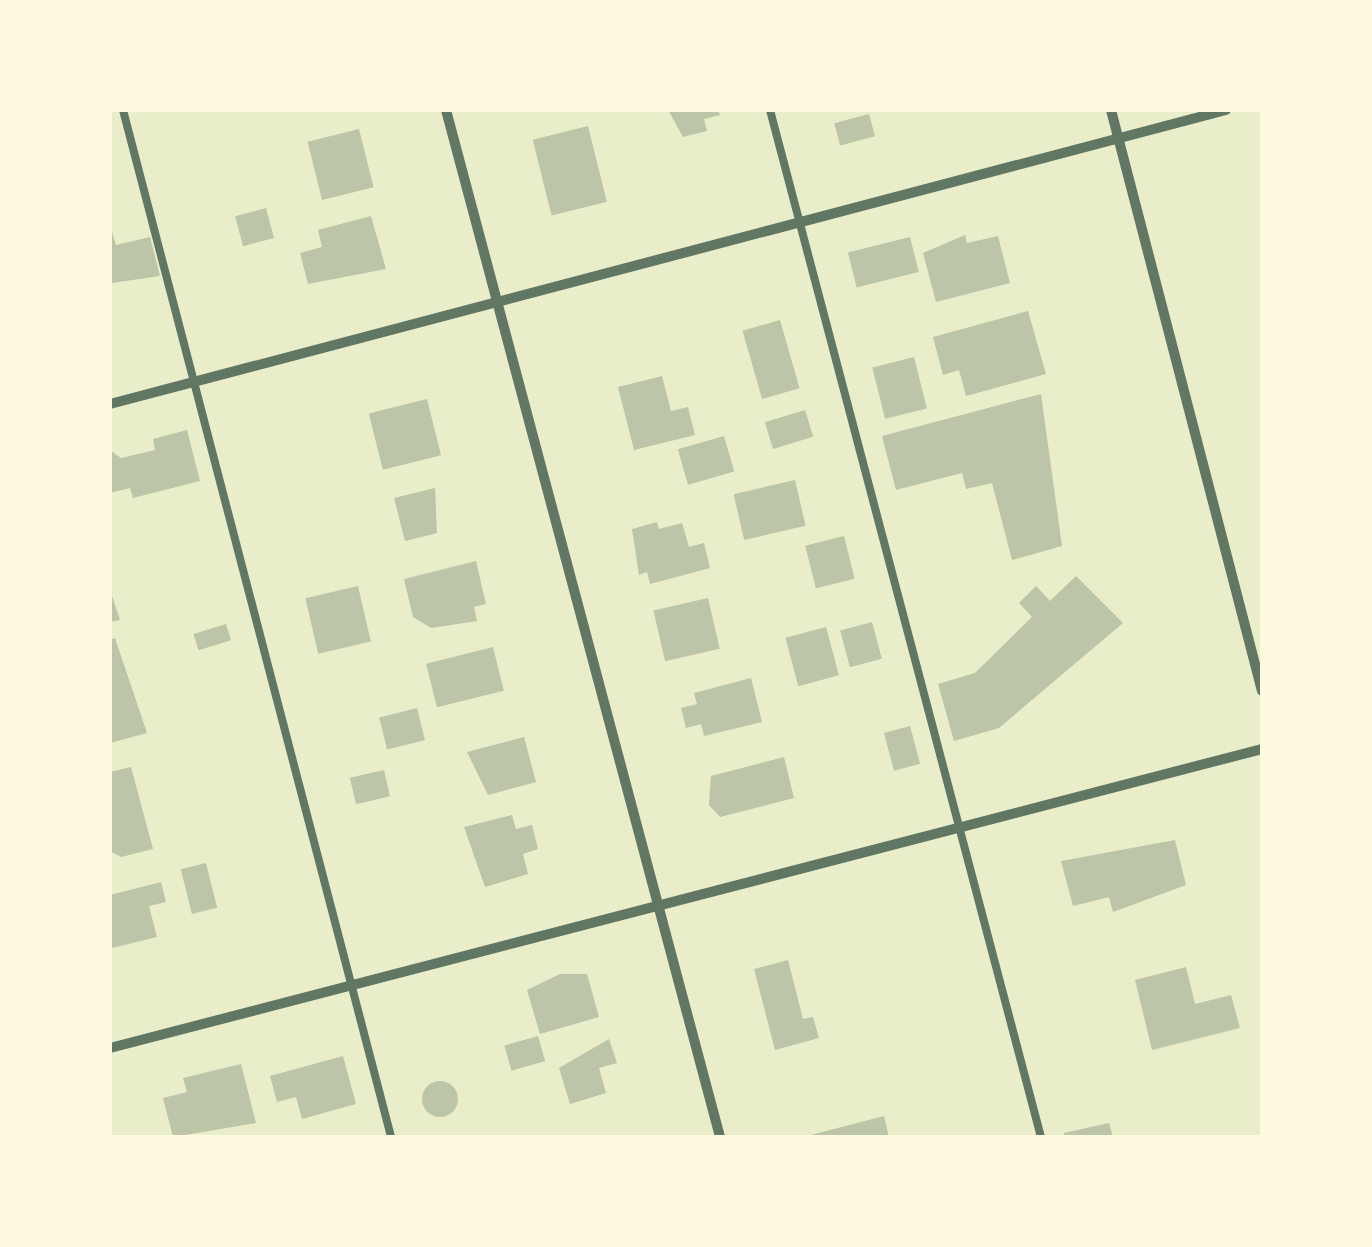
<!DOCTYPE html>
<style>
body{margin:0}
#map{position:relative;width:1372px;height:1247px;overflow:hidden;background:#e9edc9;font-family:Overpass,sans-serif}
div>[style]{position:absolute}
[style*='--x']{left:calc(var(--x)*1px);top:calc(var(--y)*1px);width:calc(var(--w)*1px);rotate:calc(var(--a)*1deg)}
.building>*{inset:0;background:#bcc5a7;transform-origin:0 0}
.round{border-radius:50%}
.service>*{height:8px;margin:-4px;padding:0 4px;transform-origin:4px;border-radius:4px;background:#617663}
.minor>*{height:10px;margin:-5px;padding:0 5px;transform-origin:5px;border-radius:5px;background:#617663}
span{translate:-50% -50%;white-space:nowrap;text-align:center;line-height:1.15;-webkit-text-stroke:8px #fefae0;paint-order:stroke}
.frame{position:absolute;inset:0;border:112px solid #fefae0;pointer-events:none}
</style>
<div id="map">
<div class="building">
<div style="clip-path:polygon(668px 110px,718px 110px,720px 115px,704px 119px,707px 131px,683px 137px)"></div>
<div style="left:869px;top:114px;width:23px;height:36px;rotate:75deg"></div>
<div style="left:588px;top:126px;width:78px;height:57px;rotate:76deg"></div>
<div style="left:359px;top:129px;width:60px;height:53px;rotate:76deg"></div>
<div style="left:266px;top:208px;width:31px;height:32px;rotate:75deg"></div>
<div style="clip-path:polygon(371px 216px,386px 269px,308px 284px,300px 253px,322px 247px,318px 230px)"></div>
<div style="clip-path:polygon(110px 225px,116px 245px,150px 237px,160px 276px,112px 283px,110px 296px)"></div>
<div style="clip-path:polygon(965px 235px,967px 243px,998px 236px,1010px 283px,936px 302px,923px 253px)"></div>
<div style="left:910px;top:237px;width:36px;height:64px;rotate:76deg"></div>
<div style="clip-path:polygon(1028px 311px,1046px 374px,966px 396px,959px 370px,943px 375px,933px 337px)"></div>
<div style="left:780px;top:320px;width:71px;height:39px;rotate:74deg"></div>
<div style="left:914px;top:357px;width:53px;height:43px;rotate:76deg"></div>
<div style="clip-path:polygon(662px 376px,671px 411px,688px 407px,695px 435px,634px 450px,618px 387px)"></div>
<div style="clip-path:polygon(1041px 394px,1062px 546px,1012px 560px,992px 483px,966px 489px,962px 473px,896px 490px,882px 436px)"></div>
<div style="left:427px;top:399px;width:58px;height:60px;rotate:76deg"></div>
<div style="left:805px;top:410px;width:28px;height:42px;rotate:73deg"></div>
<div style="clip-path:polygon(187px 430px,200px 481px,133px 498px,130px 488px,110px 493px,110px 450px,121px 458px,155px 450px,153px 439px)"></div>
<div style="left:724px;top:436px;width:37px;height:48px;rotate:74deg"></div>
<div style="left:795px;top:480px;width:47px;height:63px;rotate:77deg"></div>
<div style="clip-path:polygon(435px 488px,437px 533px,405px 541px,394px 498px)"></div>
<div style="clip-path:polygon(657px 522px,659px 529px,682px 523px,689px 547px,704px 543px,710px 568px,650px 584px,647px 572px,639px 575px,632px 529px)"></div>
<div style="left:844px;top:536px;width:44px;height:40px;rotate:76deg"></div>
<div style="clip-path:polygon(476px 561px,486px 604px,474px 607px,477px 621px,431px 628px,413px 617px,404px 579px)"></div>
<div style="clip-path:polygon(1076px 576px,1123px 623px,999px 728px,954px 741px,938px 684px,975px 673px,1032px 617px,1019px 603px,1036px 586px,1050px 601px)"></div>
<div style="left:358px;top:586px;width:57px;height:54px;rotate:77deg"></div>
<div style="clip-path:polygon(110px 590px,120px 620px,110px 622px)"></div>
<div style="left:708px;top:598px;width:52px;height:56px;rotate:77deg"></div>
<div style="left:872px;top:622px;width:38px;height:33px;rotate:75deg"></div>
<div style="left:226px;top:624px;width:17px;height:34px;rotate:73deg"></div>
<div style="left:826px;top:627px;width:50px;height:42px;rotate:75deg"></div>
<div style="clip-path:polygon(115px 638px,147px 733px,110px 743px,110px 640px)"></div>
<div style="left:493px;top:647px;width:45px;height:69px;rotate:76deg"></div>
<div style="clip-path:polygon(751px 678px,762px 722px,704px 736px,701px 724px,686px 728px,681px 708px,697px 704px,694px 693px)"></div>
<div style="left:417px;top:708px;width:33px;height:39px;rotate:76deg"></div>
<div style="left:910px;top:726px;width:39px;height:27px;rotate:75deg"></div>
<div style="clip-path:polygon(524px 737px,536px 782px,488px 795px,467px 752px)"></div>
<div style="clip-path:polygon(784px 757px,794px 798px,720px 817px,709px 805px,711px 776px)"></div>
<div style="clip-path:polygon(131px 767px,153px 849px,121px 857px,110px 851px,110px 772px)"></div>
<div style="left:384px;top:770px;width:27px;height:35px;rotate:77deg"></div>
<div style="clip-path:polygon(512px 815px,516px 829px,532px 825px,538px 849px,523px 854px,528px 874px,485px 887px,464px 827px)"></div>
<div style="clip-path:polygon(1175px 840px,1186px 885px,1113px 912px,1109px 897px,1073px 906px,1061px 861px)"></div>
<div style="left:206px;top:863px;width:46px;height:26px;rotate:76deg"></div>
<div style="clip-path:polygon(161px 882px,166px 902px,149px 906px,157px 937px,112px 948px,110px 895px)"></div>
<div style="clip-path:polygon(788px 960px,803px 1019px,813px 1017px,819px 1038px,775px 1050px,754px 969px)"></div>
<div style="clip-path:polygon(1186px 967px,1195px 1004px,1231px 995px,1240px 1028px,1152px 1050px,1135px 980px)"></div>
<div style="clip-path:polygon(560px 974px,587px 974px,599px 1017px,540px 1034px,527px 990px)"></div>
<div style="left:538px;top:1036px;width:26px;height:35px;rotate:74deg"></div>
<div style="clip-path:polygon(609px 1039px,617px 1063px,599px 1068px,606px 1093px,570px 1104px,559px 1068px)"></div>
<div style="clip-path:polygon(343px 1056px,356px 1104px,302px 1119px,296px 1097px,277px 1102px,270px 1076px)"></div>
<div style="clip-path:polygon(241px 1064px,256px 1123px,173px 1137px,163px 1098px,187px 1092px,183px 1078px)"></div>
<div class="round" style="left:422px;top:1081px;width:36px;height:36px"></div>
<div style="clip-path:polygon(884px 1116px,889px 1137px,807px 1137px,807px 1136px)"></div>
<div style="clip-path:polygon(1109px 1123px,1113px 1137px,1065px 1137px,1064px 1133px)"></div>
</div>
<div class="service">
<div style="--x:123;--y:110;--w:1061;--a:75.37"></div>
<div style="--x:770;--y:110;--w:1062;--a:75.22"></div>
</div>
<div class="minor">
<div style="--x:446;--y:110;--w:1063;--a:75.06"></div>
<div style="--x:1111;--y:110;--w:600;--a:75.43"></div>
<div style="--x:110;--y:404;--w:1154;--a:-14.76"></div>
<div style="--x:110;--y:1048;--w:1190;--a:-14.55"></div>
</div>
<div class="frame"></div>
</div>
